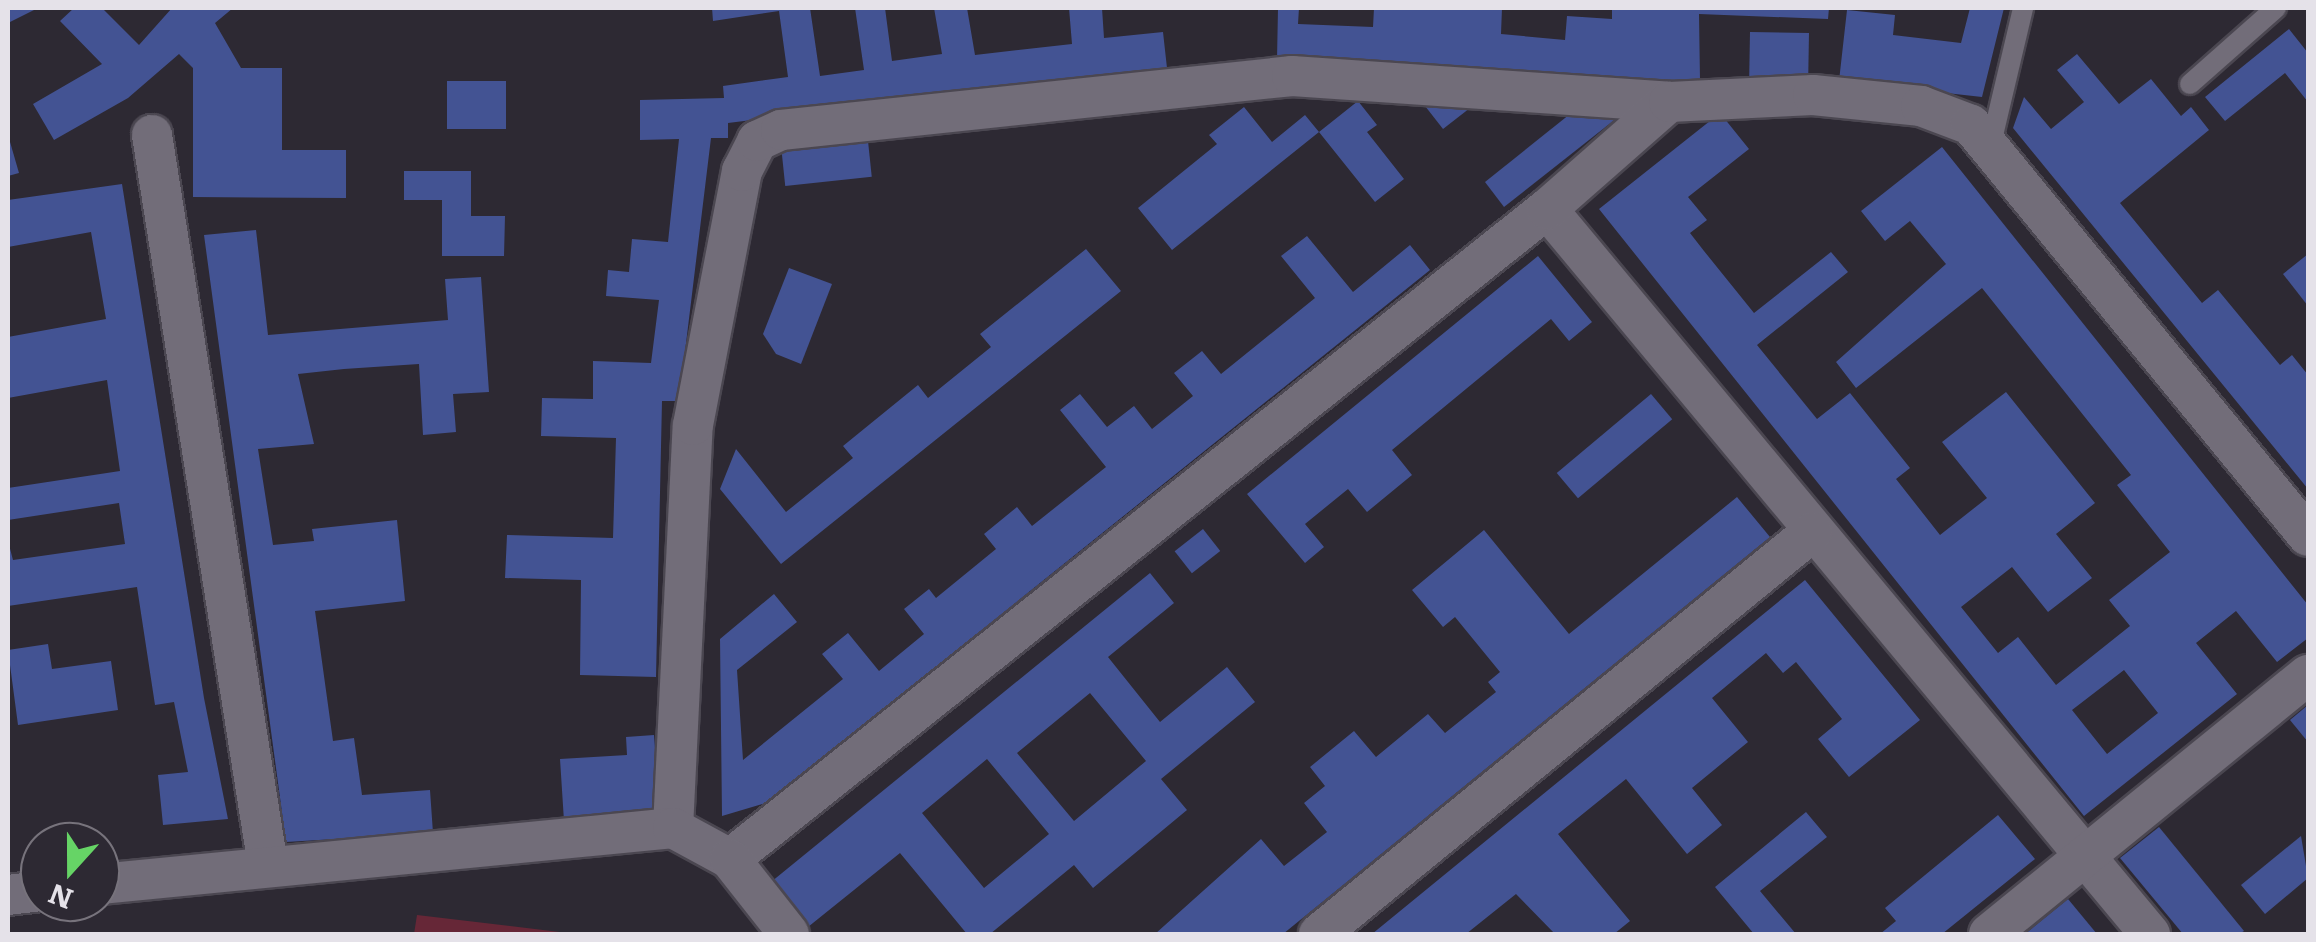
<!DOCTYPE html>
<style>
body{margin:0}
#map{position:relative;width:2316px;height:942px;overflow:hidden;background:#2d2933;font-family:Literata,serif}
div>[style]{position:absolute}
[style*='--x']{left:calc(var(--x)*1px);top:calc(var(--y)*1px);width:calc(var(--w)*1px);rotate:calc(var(--a)*1deg)}
.green>*{inset:0;background:#662737}
.building>*{inset:0;background:#435393;transform-origin:0 0}
.roads{filter:drop-shadow(2px 0 #4b4751) drop-shadow(-2px 0 #4b4751) drop-shadow(0 2px #4b4751) drop-shadow(0 -2px #4b4751)}
.service>*{height:20px;margin:-10px;padding:0 10px;transform-origin:10px;border-radius:10px;background:#726d79}
.minor>*{height:40px;margin:-20px;padding:0 20px;transform-origin:20px;border-radius:20px;background:#726d79}
span{translate:-50% -50%;white-space:nowrap;text-align:center;line-height:1.15;-webkit-text-stroke:8px #2d2933;paint-order:stroke}
.frame{position:absolute;inset:0;border:10px solid #e5e2e9;pointer-events:none}
.north{position:absolute;left:20px;top:822px;width:100px;height:100px;box-sizing:border-box;background:#2d2933;border:2px solid #77737c;border-radius:50%;rotate:201deg;font-size:28px;font-weight:700;line-height:40px;text-align:center;color:#e5e2e9}
.north::after{content:'';display:block;margin:auto;width:35px;height:45px;background:#66d466;clip-path:polygon(50% 0,100% 100%,50% 72%,0 100%)}
</style>
<div id="map">
<div class="green">
<div style="clip-path:polygon(417px 915px,576px 934px,414px 934px)"></div>
</div>
<div class="building">
<div style="clip-path:polygon(8px 8px,38px 8px,8px 23px)"></div>
<div style="clip-path:polygon(74px 8px,102px 8px,139px 45px,172px 8px,233px 8px,215px 23px,241px 68px,282px 68px,282px 150px,346px 150px,346px 198px,193px 197px,193px 68px,179px 54px,128px 98px,54px 140px,33px 104px,102px 64px,60px 21px)"></div>
<div style="clip-path:polygon(712px 8px,810px 8px,820px 76px,864px 70px,855px 8px,885px 8px,892px 61px,942px 54px,934px 8px,967px 8px,975px 55px,1072px 44px,1069px 8px,1102px 8px,1104px 38px,1163px 32px,1167px 68px,728px 123px,728px 138px,711px 138px,679px 401px,662px 401px,656px 677px,580px 675px,581px 580px,505px 578px,507px 535px,613px 538px,616px 438px,541px 436px,542px 398px,593px 399px,593px 361px,651px 363px,659px 300px,606px 296px,608px 270px,629px 272px,632px 239px,668px 242px,679px 139px,640px 140px,640px 100px,724px 98px,723px 86px,788px 77px,779px 11px,713px 21px)"></div>
<div style="clip-path:polygon(1278px 8px,1299px 8px,1298px 24px,1373px 27px,1374px 8px,1502px 8px,1501px 34px,1565px 40px,1567px 16px,1612px 19px,1612px 8px,1829px 8px,1828px 19px,1699px 14px,1700px 80px,1666px 80px,1277px 59px)"></div>
<div style="clip-path:polygon(1970px 8px,2004px 8px,1982px 97px,1839px 81px,1847px 10px,1895px 15px,1893px 35px,1961px 43px)"></div>
<div style="clip-path:polygon(2289px 29px,2308px 53px,2308px 102px,2285px 73px,2225px 121px,2205px 97px)"></div>
<div style="left:1750px;top:32px;width:59px;height:44px;rotate:1deg"></div>
<div style="clip-path:polygon(2077px 54px,2119px 104px,2151px 79px,2181px 116px,2191px 107px,2209px 130px,2120px 203px,2202px 303px,2218px 290px,2280px 365px,2292px 355px,2308px 375px,2308px 489px,2013px 128px,2024px 97px,2051px 129px,2084px 102px,2057px 70px)"></div>
<div style="left:447px;top:81px;width:59px;height:48px"></div>
<div style="clip-path:polygon(1418px 97px,1479px 101px,1443px 129px)"></div>
<div style="clip-path:polygon(1358px 101px,1377px 125px,1367px 132px,1404px 179px,1375px 202px,1319px 132px,1172px 250px,1138px 208px,1217px 144px,1209px 135px,1244px 107px,1272px 142px,1305px 115px,1319px 132px)"></div>
<div style="clip-path:polygon(1580px 106px,1622px 114px,1504px 207px,1485px 182px)"></div>
<div style="clip-path:polygon(evenodd,1720px 113px,1749px 149px,1688px 197px,1707px 220px,1690px 233px,1704px 251px,1754px 313px,1831px 252px,1848px 272px,1757px 345px,1817px 419px,1850px 393px,1910px 468px,1896px 479px,1940px 535px,1987px 498px,1942px 442px,2006px 392px,2095px 503px,2056px 534px,2092px 578px,2048px 612px,2012px 567px,1961px 607px,1998px 653px,2018px 637px,2056px 685px,2130px 626px,2109px 600px,2170px 552px,2117px 485px,2131px 475px,1982px 288px,1856px 388px,1836px 362px,1946px 264px,1910px 221px,1885px 241px,1861px 211px,1942px 147px,2308px 605px,2308px 638px,2277px 662px,2236px 611px,2196px 643px,2237px 694px,2084px 816px,1599px 209px,1720px 113px,2124px 670px,2158px 713px,2107px 754px,2072px 710px,2124px 670px)"></div>
<div style="clip-path:polygon(8px 135px,19px 173px,8px 176px)"></div>
<div style="left:868px;top:141px;width:36px;height:87px;rotate:84deg"></div>
<div style="clip-path:polygon(404px 171px,471px 171px,471px 216px,505px 216px,504px 256px,442px 256px,442px 200px,404px 200px)"></div>
<div style="clip-path:polygon(122px 184px,204px 698px,228px 819px,163px 825px,158px 775px,188px 772px,174px 702px,155px 705px,137px 587px,8px 606px,8px 541px,13px 560px,125px 544px,119px 503px,8px 520px,8px 488px,120px 471px,107px 380px,8px 398px,8px 337px,106px 319px,91px 232px,8px 247px,8px 200px)"></div>
<div style="clip-path:polygon(256px 230px,268px 335px,448px 320px,445px 279px,481px 277px,489px 392px,453px 394px,456px 432px,423px 435px,419px 364px,344px 369px,298px 374px,314px 444px,258px 449px,273px 545px,314px 541px,312px 529px,397px 520px,405px 601px,315px 611px,333px 741px,354px 738px,362px 795px,430px 790px,433px 833px,286px 842px,204px 235px)"></div>
<div style="clip-path:polygon(1307px 236px,1353px 292px,1410px 245px,1430px 270px,766px 803px,722px 816px,720px 639px,774px 594px,797px 622px,737px 670px,743px 760px,843px 679px,822px 654px,848px 633px,879px 671px,924px 634px,904px 609px,929px 589px,936px 598px,996px 549px,984px 534px,1017px 507px,1032px 526px,1106px 467px,1060px 410px,1080px 394px,1107px 427px,1134px 406px,1152px 429px,1193px 396px,1174px 373px,1202px 351px,1221px 374px,1315px 298px,1281px 256px)"></div>
<div style="clip-path:polygon(1086px 249px,1121px 291px,781px 564px,720px 489px,736px 449px,786px 512px,853px 458px,843px 446px,918px 385px,928px 398px,991px 347px,980px 334px)"></div>
<div style="clip-path:polygon(2308px 254px,2308px 306px,2283px 274px)"></div>
<div style="clip-path:polygon(1538px 256px,1592px 322px,1569px 341px,1551px 319px,1392px 450px,1412px 475px,1367px 512px,1348px 489px,1305px 524px,1324px 547px,1305px 563px,1247px 494px)"></div>
<div style="clip-path:polygon(789px 268px,832px 284px,801px 364px,776px 354px,763px 334px)"></div>
<div style="left:1651px;top:394px;width:33px;height:123px;rotate:50deg"></div>
<div style="clip-path:polygon(1737px 497px,1770px 537px,1283px 934px,1155px 934px,1261px 839px,1284px 866px,1327px 832px,1304px 803px,1325px 786px,1310px 767px,1354px 731px,1376px 757px,1428px 714px,1445px 733px,1496px 692px,1488px 682px,1500px 672px,1455px 617px,1443px 627px,1412px 590px,1484px 530px,1569px 634px)"></div>
<div style="left:1203px;top:529px;width:28px;height:36px;rotate:52deg"></div>
<div style="clip-path:polygon(evenodd,1150px 573px,1174px 603px,1108px 657px,1160px 722px,1227px 667px,1255px 702px,1161px 779px,1187px 810px,1093px 888px,1074px 865px,990px 934px,967px 934px,900px 853px,808px 927px,771px 882px,1150px 573px,1090px 693px,1146px 761px,1074px 821px,1017px 753px,1090px 693px,1150px 573px,987px 759px,1049px 834px,984px 888px,922px 813px,987px 759px)"></div>
<div style="clip-path:polygon(1805px 580px,1920px 720px,1849px 777px,1818px 739px,1842px 719px,1796px 662px,1783px 673px,1766px 653px,1712px 698px,1748px 742px,1692px 788px,1722px 825px,1687px 854px,1626px 779px,1558px 834px,1630px 921px,1614px 934px,1555px 934px,1516px 894px,1466px 934px,1372px 934px)"></div>
<div style="clip-path:polygon(48px 644px,52px 669px,111px 661px,118px 710px,18px 725px,8px 650px)"></div>
<div style="clip-path:polygon(2308px 705px,2308px 742px,2290px 720px)"></div>
<div style="clip-path:polygon(654px 735px,660px 815px,564px 821px,560px 759px,627px 755px,626px 737px)"></div>
<div style="clip-path:polygon(1806px 812px,1827px 837px,1760px 891px,1796px 934px,1754px 934px,1715px 887px)"></div>
<div style="clip-path:polygon(1998px 815px,2035px 859px,1942px 934px,1880px 934px,1896px 921px,1885px 908px)"></div>
<div style="clip-path:polygon(2159px 827px,2244px 931px,2239px 934px,2183px 934px,2120px 858px)"></div>
<div style="clip-path:polygon(2301px 836px,2308px 878px,2265px 914px,2241px 885px)"></div>
<div style="clip-path:polygon(2068px 899px,2097px 934px,2025px 934px)"></div>
</div>
<div class="roads">
<div class="service">
<div style="--x:2190;--y:84;--w:115;--a:-41.5"></div>
<div style="--x:1990;--y:148;--w:144;--a:-76.7"></div>
</div>
<div class="minor">
<div style="--x:152;--y:135;--w:740;--a:80.98"></div>
<div style="--x:1547;--y:209;--w:943;--a:50.25"></div>
<div style="--x:673;--y:828;--w:403;--a:-87.2"></div>
<div style="--x:693;--y:425;--w:259;--a:-79.1"></div>
<div style="--x:742;--y:171;--w:34;--a:-63"></div>
<div style="--x:757;--y:141;--w:26;--a:-25"></div>
<div style="--x:781;--y:130;--w:514;--a:-6.03"></div>
<div style="--x:1292;--y:76;--w:378;--a:3.9"></div>
<div style="--x:730;--y:859;--w:1044;--a:-38.51"></div>
<div style="--x:1547;--y:209;--w:162;--a:-41.3"></div>
<div style="--x:1669;--y:102;--w:144;--a:-2.8"></div>
<div style="--x:1813;--y:95;--w:109;--a:5.8"></div>
<div style="--x:1921;--y:106;--w:53;--a:20.8"></div>
<div style="--x:1971;--y:125;--w:531;--a:50.65"></div>
<div style="--x:100;--y:884;--w:576;--a:-5.58"></div>
<div style="--x:673;--y:828;--w:65;--a:28.5"></div>
<div style="--x:730;--y:859;--w:95;--a:51.8"></div>
<div style="--x:8;--y:895;--w:32;--a:-7"></div>
<div style="--x:1319;--y:934;--w:636;--a:-39.19"></div>
<div style="--x:1989;--y:934;--w:411;--a:-39.1"></div>
</div>
</div>
<div class="frame"></div>
<div class="north">N</div>
</div>
